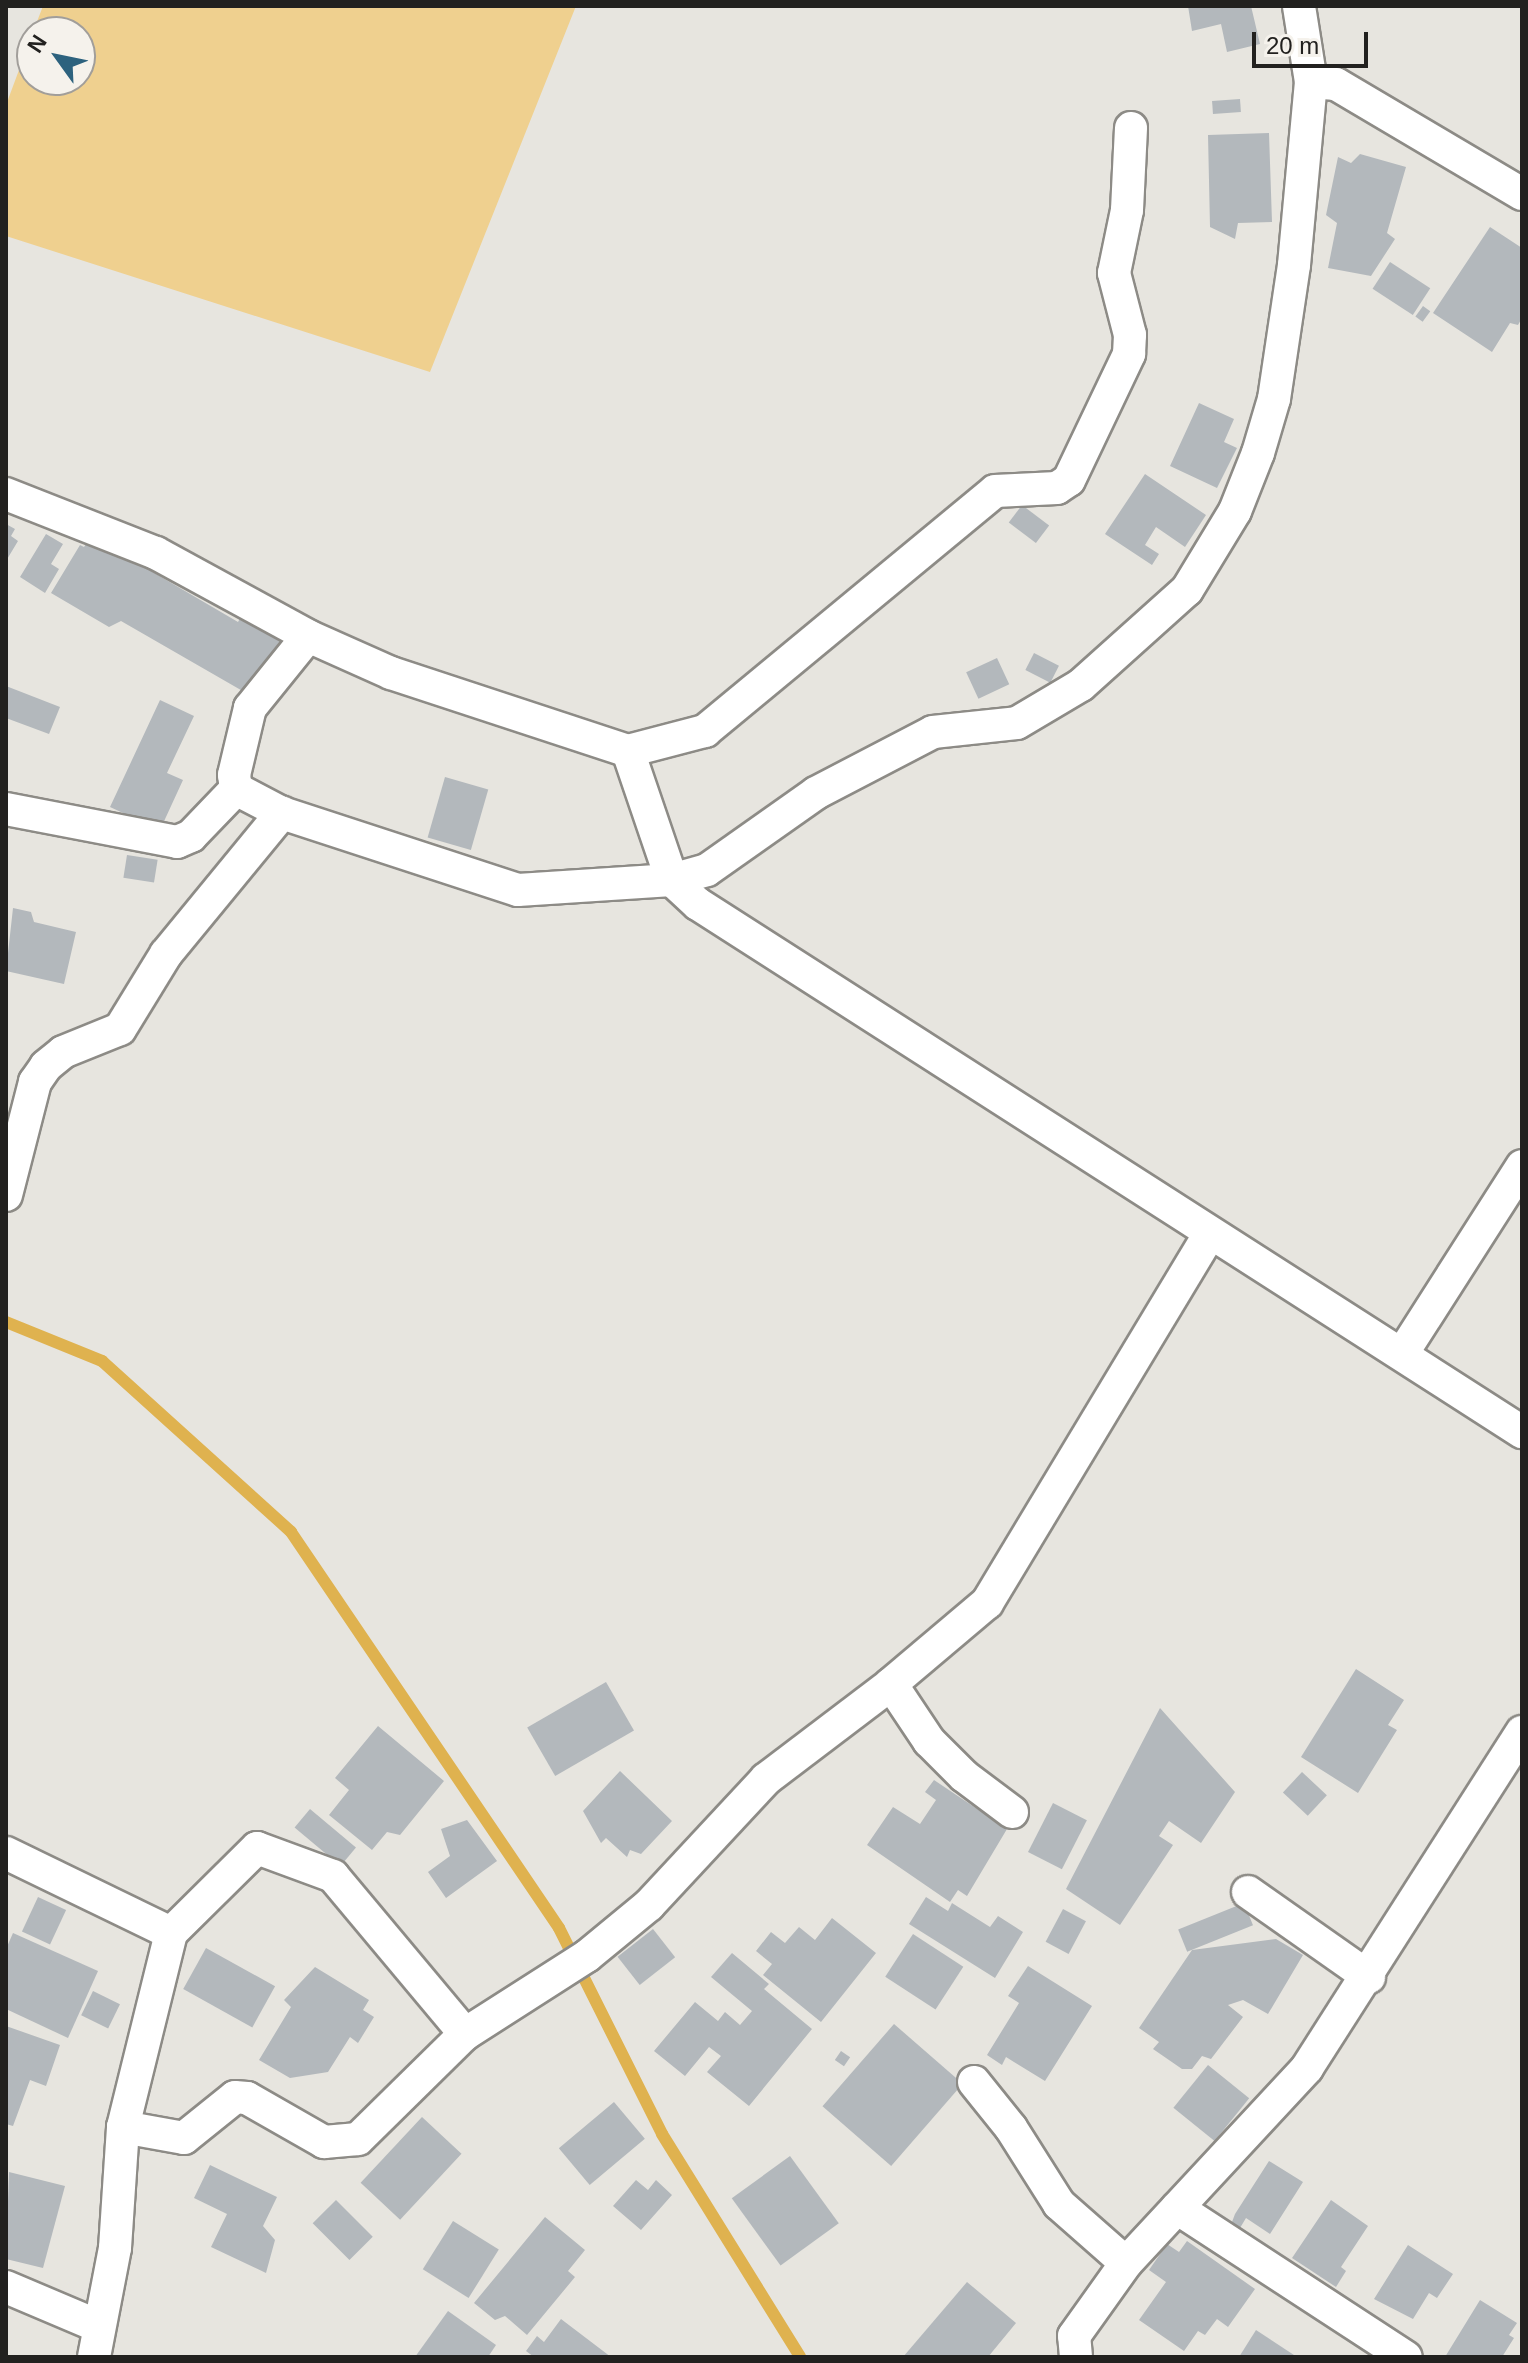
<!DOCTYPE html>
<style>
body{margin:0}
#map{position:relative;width:1528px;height:2363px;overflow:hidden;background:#e7e5df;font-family:Helvetica,sans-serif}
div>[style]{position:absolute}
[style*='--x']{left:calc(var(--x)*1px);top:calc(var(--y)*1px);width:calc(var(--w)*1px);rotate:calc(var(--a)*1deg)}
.green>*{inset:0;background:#efd08f}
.stream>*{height:12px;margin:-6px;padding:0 6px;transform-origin:6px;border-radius:6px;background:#dfb24f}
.building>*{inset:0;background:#b3b8bc;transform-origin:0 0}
.roads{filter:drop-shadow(2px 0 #8d8b86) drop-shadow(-2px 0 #8d8b86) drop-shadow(0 2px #8d8b86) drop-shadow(0 -2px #8d8b86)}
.minor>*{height:32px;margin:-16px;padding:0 16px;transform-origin:16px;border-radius:16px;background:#fff}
span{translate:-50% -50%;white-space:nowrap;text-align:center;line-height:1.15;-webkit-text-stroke:7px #f5f2ec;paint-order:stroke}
.frame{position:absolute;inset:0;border:8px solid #22211f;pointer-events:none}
.north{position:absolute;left:16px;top:16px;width:80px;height:80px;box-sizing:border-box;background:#f5f2ec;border:2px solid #a19e9a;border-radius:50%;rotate:303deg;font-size:22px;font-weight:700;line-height:32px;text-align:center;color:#22211f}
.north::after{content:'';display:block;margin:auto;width:28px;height:36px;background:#2d627e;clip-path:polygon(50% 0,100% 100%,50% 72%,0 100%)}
.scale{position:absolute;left:1252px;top:32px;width:116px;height:36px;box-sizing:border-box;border:4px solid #22211f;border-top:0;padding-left:10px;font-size:24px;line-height:28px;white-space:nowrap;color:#22211f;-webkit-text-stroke:6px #f5f2ec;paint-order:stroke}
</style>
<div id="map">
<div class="green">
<div style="clip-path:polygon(43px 6px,576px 6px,430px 372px,6px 236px,6px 105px,32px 35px,32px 80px,80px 80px,80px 32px,33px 32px)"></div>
</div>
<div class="stream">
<div style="--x:6;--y:1322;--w:104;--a:22.1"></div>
<div style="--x:102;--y:1361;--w:255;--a:42.1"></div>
<div style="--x:291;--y:1532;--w:478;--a:55.9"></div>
<div style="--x:559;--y:1928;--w:230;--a:63.4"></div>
<div style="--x:662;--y:2134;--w:262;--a:58.2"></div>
</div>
<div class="building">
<div style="clip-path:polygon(1188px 6px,1251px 6px,1260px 44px,1227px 52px,1221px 24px,1192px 31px)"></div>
<div style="left:1240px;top:99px;width:13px;height:28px;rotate:86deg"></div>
<div style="clip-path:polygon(1269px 133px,1272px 222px,1238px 223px,1235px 239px,1210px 227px,1208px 135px)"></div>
<div style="clip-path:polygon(1360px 154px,1406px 167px,1387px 233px,1395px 239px,1371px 276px,1328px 268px,1337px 223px,1326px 215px,1338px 157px,1351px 163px)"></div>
<div style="clip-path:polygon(1490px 227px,1522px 248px,1522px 318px,1518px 325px,1510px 323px,1492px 352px,1433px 313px)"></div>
<div style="left:1390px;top:262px;width:48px;height:32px;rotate:33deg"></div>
<div style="left:1423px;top:306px;width:9px;height:13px;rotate:36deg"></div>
<div style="clip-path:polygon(1199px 403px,1234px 419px,1224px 442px,1237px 448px,1217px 488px,1170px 466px)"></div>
<div style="clip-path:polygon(1145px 474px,1206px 515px,1185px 547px,1156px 527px,1145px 545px,1159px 554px,1152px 565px,1105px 534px)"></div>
<div style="left:1022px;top:505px;width:34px;height:22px;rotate:37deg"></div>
<div style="clip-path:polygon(6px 524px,15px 529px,11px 536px,18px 541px,6px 561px)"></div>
<div style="clip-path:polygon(46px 534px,63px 544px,51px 564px,59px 569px,45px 593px,20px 577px)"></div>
<div style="clip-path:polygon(91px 536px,238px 622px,243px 613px,286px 638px,253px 697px,121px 621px,109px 627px,51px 593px,80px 545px,84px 547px)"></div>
<div style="left:1034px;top:653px;width:28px;height:19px;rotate:27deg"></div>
<div style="left:997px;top:658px;width:29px;height:34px;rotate:65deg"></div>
<div style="clip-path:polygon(6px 686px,60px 707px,49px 734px,6px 718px)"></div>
<div style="clip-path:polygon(160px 700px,194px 716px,167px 773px,183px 780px,160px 830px,110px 807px)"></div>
<div style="left:445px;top:777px;width:45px;height:63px;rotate:16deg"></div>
<div style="left:127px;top:855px;width:31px;height:23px;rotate:9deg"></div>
<div style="clip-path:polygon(13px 908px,31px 912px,34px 922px,76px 932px,64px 984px,6px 971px)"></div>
<div style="clip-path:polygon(1356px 1669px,1404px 1700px,1388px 1725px,1397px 1730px,1358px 1793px,1301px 1757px)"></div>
<div style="left:606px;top:1682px;width:56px;height:91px;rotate:60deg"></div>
<div style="clip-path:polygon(1160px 1708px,1235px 1792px,1201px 1843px,1169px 1821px,1159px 1836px,1173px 1845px,1120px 1925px,1066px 1889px)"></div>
<div style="clip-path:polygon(378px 1726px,444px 1781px,400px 1835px,387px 1832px,372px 1850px,329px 1815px,349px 1790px,335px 1778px)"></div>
<div style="clip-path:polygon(620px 1771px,672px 1821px,641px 1854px,630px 1850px,627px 1857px,606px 1838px,601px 1843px,583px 1811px)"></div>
<div style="left:1302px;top:1772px;width:34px;height:28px;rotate:43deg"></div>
<div style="clip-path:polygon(934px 1780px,1007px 1829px,967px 1896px,958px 1890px,950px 1902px,867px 1845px,893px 1807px,920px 1824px,936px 1800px,925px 1792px)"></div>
<div style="left:1053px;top:1803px;width:38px;height:55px;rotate:27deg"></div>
<div style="left:310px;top:1809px;width:60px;height:24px;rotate:40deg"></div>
<div style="clip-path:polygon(467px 1820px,497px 1861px,446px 1898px,428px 1872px,450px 1856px,441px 1829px)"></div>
<div style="left:38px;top:1897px;width:31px;height:38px;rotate:25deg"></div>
<div style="clip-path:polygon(926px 1897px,948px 1911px,952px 1903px,990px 1927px,998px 1916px,1023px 1932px,995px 1978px,909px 1924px)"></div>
<div style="left:1244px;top:1903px;width:24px;height:71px;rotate:68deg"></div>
<div style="left:1063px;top:1909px;width:26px;height:37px;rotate:28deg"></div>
<div style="clip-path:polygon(832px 1918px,876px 1953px,821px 2022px,763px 1975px,772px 1964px,756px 1951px,771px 1932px,785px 1943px,799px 1927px,815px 1940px)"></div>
<div style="left:653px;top:1929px;width:36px;height:45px;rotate:52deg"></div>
<div style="clip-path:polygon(13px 1933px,98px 1971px,68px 2038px,6px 2009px,6px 1949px)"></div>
<div style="left:913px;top:1934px;width:60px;height:51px;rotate:33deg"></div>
<div style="clip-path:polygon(1276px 1939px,1303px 1955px,1268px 2014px,1243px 2000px,1228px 2005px,1243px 2017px,1211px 2059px,1202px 2056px,1192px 2069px,1182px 2069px,1153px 2049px,1159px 2042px,1139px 2028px,1192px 1950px)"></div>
<div style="left:206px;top:1948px;width:79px;height:47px;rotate:29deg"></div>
<div style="clip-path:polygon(732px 1953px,769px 1984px,764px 1989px,812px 2029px,749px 2106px,707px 2072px,721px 2056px,709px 2047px,685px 2076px,654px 2051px,695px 2002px,718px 2021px,725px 2012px,740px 2025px,752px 2011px,711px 1977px)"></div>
<div style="clip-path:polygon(1028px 1966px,1092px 2006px,1045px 2081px,1006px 2057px,1002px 2065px,987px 2055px,1019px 2003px,1008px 1996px)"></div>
<div style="clip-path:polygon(315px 1967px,369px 2000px,363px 2010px,374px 2017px,358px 2043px,350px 2037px,328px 2072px,290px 2078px,259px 2060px,291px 2007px,284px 2000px)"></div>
<div style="left:93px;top:1991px;width:30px;height:27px;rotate:26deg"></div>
<div style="left:894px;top:2024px;width:91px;height:109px;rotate:41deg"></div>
<div style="clip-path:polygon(6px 2026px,60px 2045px,46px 2086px,30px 2080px,13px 2126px,6px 2124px)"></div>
<div style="left:841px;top:2051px;width:11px;height:11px;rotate:34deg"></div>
<div style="left:1208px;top:2065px;width:53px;height:55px;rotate:39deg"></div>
<div style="left:614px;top:2102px;width:48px;height:72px;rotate:50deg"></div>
<div style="left:422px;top:2117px;width:54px;height:90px;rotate:43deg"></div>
<div style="left:790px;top:2156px;width:83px;height:72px;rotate:54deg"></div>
<div style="clip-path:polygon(1269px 2161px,1303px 2182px,1270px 2234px,1246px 2218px,1240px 2228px,1232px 2222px,1235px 2214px)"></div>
<div style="clip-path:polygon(210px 2165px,277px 2197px,263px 2226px,275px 2240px,266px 2273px,211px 2247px,227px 2214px,194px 2198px)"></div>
<div style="clip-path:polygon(9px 2172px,65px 2186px,43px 2268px,6px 2259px)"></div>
<div style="clip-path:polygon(636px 2180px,648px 2190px,656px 2180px,672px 2195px,641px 2230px,613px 2206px)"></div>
<div style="left:336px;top:2200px;width:52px;height:33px;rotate:45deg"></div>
<div style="clip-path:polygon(1331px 2200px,1368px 2226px,1341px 2267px,1346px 2271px,1336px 2287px,1292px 2258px)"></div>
<div style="clip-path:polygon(545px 2217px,585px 2250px,568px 2271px,575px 2277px,527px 2335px,505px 2316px,495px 2320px,474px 2303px)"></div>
<div style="left:453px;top:2221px;width:54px;height:57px;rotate:32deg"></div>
<div style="clip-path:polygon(1187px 2241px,1255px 2289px,1228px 2327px,1217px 2319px,1205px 2335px,1198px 2331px,1184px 2351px,1139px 2320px,1166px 2282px,1149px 2270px,1167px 2244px,1179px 2252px)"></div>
<div style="clip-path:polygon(1408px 2245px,1453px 2274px,1437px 2298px,1429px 2293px,1413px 2319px,1374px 2299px)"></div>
<div style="clip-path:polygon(967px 2282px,1016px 2323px,988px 2357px,903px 2357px)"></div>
<div style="clip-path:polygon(1480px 2300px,1517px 2323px,1509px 2335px,1514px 2338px,1502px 2357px,1445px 2357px)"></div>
<div style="clip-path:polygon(448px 2311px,496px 2345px,488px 2357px,415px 2357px)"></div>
<div style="clip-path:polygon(561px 2319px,611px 2357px,534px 2357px,526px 2351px,537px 2336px,544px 2342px)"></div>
<div style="clip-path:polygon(1256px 2330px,1297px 2357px,1239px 2357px)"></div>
</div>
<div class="roads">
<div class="minor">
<div style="--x:1311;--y:82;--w:25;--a:5"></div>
<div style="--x:1336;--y:84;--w:216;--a:30.6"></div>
<div style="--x:6;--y:494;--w:161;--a:21.5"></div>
<div style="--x:156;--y:553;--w:173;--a:28.6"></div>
<div style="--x:308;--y:636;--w:91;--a:24"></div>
<div style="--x:391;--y:673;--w:250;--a:18.2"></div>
<div style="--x:628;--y:751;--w:136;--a:71.2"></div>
<div style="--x:672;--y:880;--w:35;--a:43"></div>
<div style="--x:698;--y:904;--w:979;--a:32.65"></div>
<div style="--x:628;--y:751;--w:80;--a:-14.6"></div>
<div style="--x:705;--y:731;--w:376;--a:-39.6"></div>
<div style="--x:995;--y:491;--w:62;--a:-2.8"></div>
<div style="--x:1057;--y:488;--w:14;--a:-34"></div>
<div style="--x:1069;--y:480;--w:140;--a:-64.5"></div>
<div style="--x:1129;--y:354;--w:19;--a:-87"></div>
<div style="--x:1130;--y:335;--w:64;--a:-104.5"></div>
<div style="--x:1114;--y:273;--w:64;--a:-78.3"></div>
<div style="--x:1127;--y:210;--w:82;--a:-87.2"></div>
<div style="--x:236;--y:789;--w:52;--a:27.6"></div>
<div style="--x:282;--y:813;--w:248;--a:18.1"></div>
<div style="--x:518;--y:890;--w:154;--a:-3.7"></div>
<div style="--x:672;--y:880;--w:36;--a:-16"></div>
<div style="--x:707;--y:870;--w:133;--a:-35.2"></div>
<div style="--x:816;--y:793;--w:132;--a:-27.5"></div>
<div style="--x:933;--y:732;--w:84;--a:-6.1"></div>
<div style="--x:1017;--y:723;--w:74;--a:-30.7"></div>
<div style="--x:1081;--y:685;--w:142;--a:-41.9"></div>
<div style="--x:1187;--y:590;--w:92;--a:-58.7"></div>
<div style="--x:1235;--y:511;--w:62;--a:-68.4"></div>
<div style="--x:1258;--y:453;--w:56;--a:-73.5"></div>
<div style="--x:1274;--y:399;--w:135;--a:-81.5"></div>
<div style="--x:1294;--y:265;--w:184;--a:-84.7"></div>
<div style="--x:1311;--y:82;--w:77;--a:-99"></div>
<div style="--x:6;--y:809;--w:174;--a:10.9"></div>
<div style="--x:177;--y:842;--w:15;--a:-23"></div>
<div style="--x:191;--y:836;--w:65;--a:-46.2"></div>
<div style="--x:236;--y:789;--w:14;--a:-98"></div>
<div style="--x:234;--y:775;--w:69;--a:-76.6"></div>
<div style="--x:250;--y:708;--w:92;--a:-51.1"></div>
<div style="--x:6;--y:1195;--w:117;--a:-75.6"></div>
<div style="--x:35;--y:1082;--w:19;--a:-55"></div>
<div style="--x:46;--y:1066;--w:22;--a:-39"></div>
<div style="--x:63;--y:1052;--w:61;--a:-22"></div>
<div style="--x:120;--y:1029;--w:88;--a:-58.5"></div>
<div style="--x:166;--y:954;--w:183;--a:-50.6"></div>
<div style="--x:1402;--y:1354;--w:223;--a:-57.4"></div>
<div style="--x:891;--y:1684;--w:69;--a:56.3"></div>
<div style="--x:929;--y:1741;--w:49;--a:45"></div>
<div style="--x:964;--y:1776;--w:60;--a:36.9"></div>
<div style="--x:6;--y:1853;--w:183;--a:25.9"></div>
<div style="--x:1248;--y:1892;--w:148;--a:35.1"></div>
<div style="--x:974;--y:2082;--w:59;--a:51.2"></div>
<div style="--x:1011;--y:2128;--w:90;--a:57.7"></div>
<div style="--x:1059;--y:2204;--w:89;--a:41.4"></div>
<div style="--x:123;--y:2127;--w:62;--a:10.2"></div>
<div style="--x:184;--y:2138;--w:65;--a:-38.8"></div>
<div style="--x:235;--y:2097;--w:12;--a:5"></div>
<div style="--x:247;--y:2098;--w:89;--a:29.7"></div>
<div style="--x:324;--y:2142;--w:34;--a:-5"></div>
<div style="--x:358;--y:2139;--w:150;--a:-44.5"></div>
<div style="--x:465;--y:2034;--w:145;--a:-32.6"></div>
<div style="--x:587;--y:1956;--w:80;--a:-39.4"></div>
<div style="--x:649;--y:1905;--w:172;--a:-47.1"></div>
<div style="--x:766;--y:1779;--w:157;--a:-37.2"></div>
<div style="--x:891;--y:1684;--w:126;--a:-40.2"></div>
<div style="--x:987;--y:1603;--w:430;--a:-58.9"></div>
<div style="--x:1177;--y:2208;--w:273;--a:33.1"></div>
<div style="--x:6;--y:2287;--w:100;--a:23"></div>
<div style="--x:94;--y:2357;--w:111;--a:-79.1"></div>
<div style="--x:115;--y:2248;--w:121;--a:-86.2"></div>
<div style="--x:123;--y:2127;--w:200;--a:-76.1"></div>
<div style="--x:171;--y:1933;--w:121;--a:-44.7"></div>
<div style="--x:257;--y:1848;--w:81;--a:20.2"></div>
<div style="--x:333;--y:1876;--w:206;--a:50.1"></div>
<div style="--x:1076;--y:2357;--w:21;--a:-95"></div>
<div style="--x:1074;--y:2336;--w:90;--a:-54.5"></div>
<div style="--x:1126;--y:2263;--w:266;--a:-47.1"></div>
<div style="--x:1307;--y:2068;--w:399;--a:-57.4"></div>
</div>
</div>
<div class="frame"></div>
<div class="north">N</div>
<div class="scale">20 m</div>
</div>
